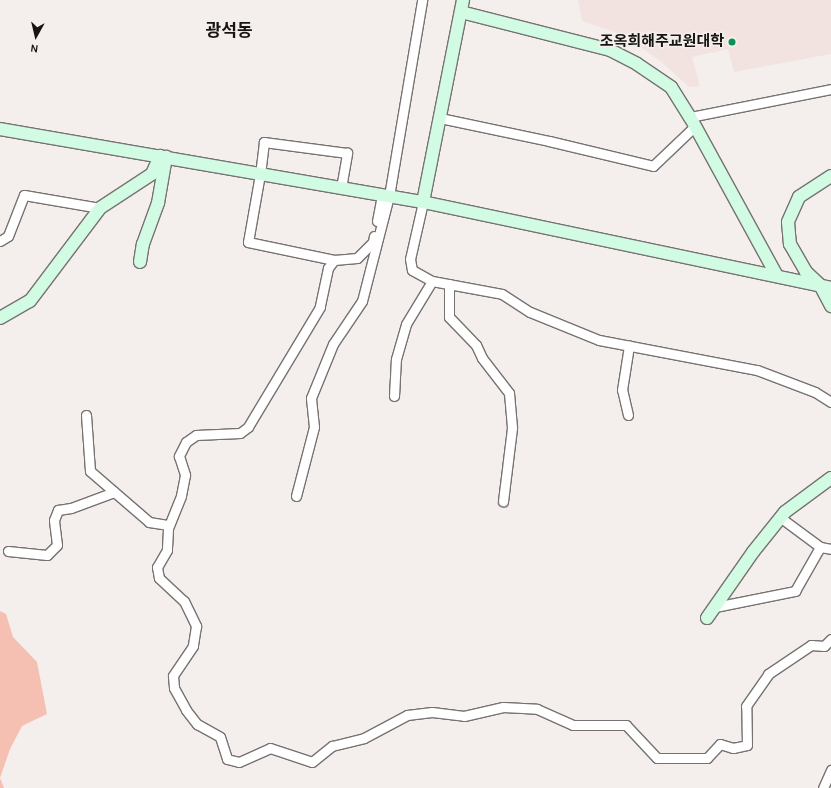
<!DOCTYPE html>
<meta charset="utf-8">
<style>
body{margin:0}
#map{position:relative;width:831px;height:788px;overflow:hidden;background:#f4efed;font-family:Karla,"Noto Sans KR",sans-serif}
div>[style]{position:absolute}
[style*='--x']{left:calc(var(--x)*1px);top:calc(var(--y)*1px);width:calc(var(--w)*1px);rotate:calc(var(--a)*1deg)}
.built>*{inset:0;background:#f2e3e0}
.green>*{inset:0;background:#f5bfb1}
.roads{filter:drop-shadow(1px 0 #777271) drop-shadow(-1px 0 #777271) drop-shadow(0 1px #777271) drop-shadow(0 -1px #777271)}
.street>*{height:9px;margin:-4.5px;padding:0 4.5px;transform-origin:4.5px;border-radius:4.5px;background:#fff}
.secondary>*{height:12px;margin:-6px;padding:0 6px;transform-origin:6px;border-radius:6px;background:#d1fce3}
.dots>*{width:11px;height:11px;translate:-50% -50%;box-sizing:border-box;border:2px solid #f4efed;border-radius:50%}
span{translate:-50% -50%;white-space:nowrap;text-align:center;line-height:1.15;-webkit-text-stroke:3px #f4efed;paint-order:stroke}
.poi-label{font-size:15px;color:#171514;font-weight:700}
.right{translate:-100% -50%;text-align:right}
.quarter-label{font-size:17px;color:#171514;font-weight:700}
.north{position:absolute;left:16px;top:16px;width:40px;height:40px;-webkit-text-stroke:3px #f4efed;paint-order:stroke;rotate:188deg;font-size:11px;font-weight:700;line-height:16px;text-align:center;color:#171514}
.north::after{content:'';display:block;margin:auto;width:14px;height:18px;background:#171514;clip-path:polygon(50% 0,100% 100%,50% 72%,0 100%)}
</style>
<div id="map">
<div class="built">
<div style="clip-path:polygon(578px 0,831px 0,831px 54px,734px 72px,728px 49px,692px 57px,700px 86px,689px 87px,659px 60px,623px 35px,582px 21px)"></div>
</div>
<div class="green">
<div style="clip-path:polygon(0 611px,6px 614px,13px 637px,37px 662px,47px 714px,22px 726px,10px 749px,0 778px,4px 788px,0 788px)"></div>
</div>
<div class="roads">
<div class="street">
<div style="--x:690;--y:117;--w:144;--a:-11.2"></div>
<div style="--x:440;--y:118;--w:111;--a:11.9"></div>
<div style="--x:549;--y:141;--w:107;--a:13.5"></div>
<div style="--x:653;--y:166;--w:58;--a:-43.6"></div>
<div style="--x:341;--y:188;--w:36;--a:-80"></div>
<div style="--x:347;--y:153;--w:84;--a:-172.5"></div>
<div style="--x:264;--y:142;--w:32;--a:97"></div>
<div style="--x:260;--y:174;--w:69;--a:100"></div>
<div style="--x:248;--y:242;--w:88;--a:11.8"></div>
<div style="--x:334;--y:260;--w:23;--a:-5"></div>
<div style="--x:357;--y:258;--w:23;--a:-45"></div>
<div style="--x:373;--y:242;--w:6;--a:-81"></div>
<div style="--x:423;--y:202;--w:58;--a:102.8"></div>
<div style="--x:410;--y:259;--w:11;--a:80"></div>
<div style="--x:412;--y:270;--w:23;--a:29"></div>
<div style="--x:432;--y:281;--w:71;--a:10.5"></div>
<div style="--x:502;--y:294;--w:33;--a:33"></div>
<div style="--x:530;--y:312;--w:74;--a:22.1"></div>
<div style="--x:599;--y:340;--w:161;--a:10.8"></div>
<div style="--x:757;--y:370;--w:62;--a:20.8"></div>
<div style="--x:815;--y:392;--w:19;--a:32"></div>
<div style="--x:377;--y:221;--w:26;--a:-79"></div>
<div style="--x:0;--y:241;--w:9;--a:-32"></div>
<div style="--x:8;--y:236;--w:44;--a:-68.7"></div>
<div style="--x:24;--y:195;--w:77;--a:9.7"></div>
<div style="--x:334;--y:260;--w:10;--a:127"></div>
<div style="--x:328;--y:268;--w:40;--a:102"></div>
<div style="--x:320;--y:307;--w:140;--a:121"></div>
<div style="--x:248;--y:427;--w:10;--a:143"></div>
<div style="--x:240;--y:433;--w:44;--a:177.4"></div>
<div style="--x:196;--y:435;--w:12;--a:145"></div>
<div style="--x:186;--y:442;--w:16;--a:117"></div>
<div style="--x:179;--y:456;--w:20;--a:72"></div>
<div style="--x:185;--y:475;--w:21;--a:101"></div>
<div style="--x:181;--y:496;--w:35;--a:112"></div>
<div style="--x:168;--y:529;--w:21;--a:93"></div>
<div style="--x:167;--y:550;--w:20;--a:120"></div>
<div style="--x:157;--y:567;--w:11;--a:80"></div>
<div style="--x:159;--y:578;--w:34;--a:43"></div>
<div style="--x:184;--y:601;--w:28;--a:64"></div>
<div style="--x:196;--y:626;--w:20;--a:99"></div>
<div style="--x:193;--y:646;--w:36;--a:124"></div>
<div style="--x:173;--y:676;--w:12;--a:85"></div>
<div style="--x:174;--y:688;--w:25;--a:61"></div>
<div style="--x:186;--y:710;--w:18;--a:52"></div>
<div style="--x:197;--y:724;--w:26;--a:29"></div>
<div style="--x:220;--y:737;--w:23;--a:72"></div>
<div style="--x:227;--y:759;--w:12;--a:14"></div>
<div style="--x:239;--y:762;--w:34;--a:-24"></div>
<div style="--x:270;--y:748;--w:44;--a:18.4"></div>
<div style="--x:312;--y:762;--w:26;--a:-39"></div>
<div style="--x:332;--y:746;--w:33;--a:-14"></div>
<div style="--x:364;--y:738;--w:49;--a:-28.1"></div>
<div style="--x:407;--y:715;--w:25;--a:-7"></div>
<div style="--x:432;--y:712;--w:32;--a:7"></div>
<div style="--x:464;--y:716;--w:40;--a:-13"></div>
<div style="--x:503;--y:707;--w:34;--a:3"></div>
<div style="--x:537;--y:709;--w:39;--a:24"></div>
<div style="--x:573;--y:725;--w:53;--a:0"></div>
<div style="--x:626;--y:725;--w:45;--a:46.8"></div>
<div style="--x:657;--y:758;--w:50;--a:0"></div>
<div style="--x:707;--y:758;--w:19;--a:-47"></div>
<div style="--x:720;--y:744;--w:14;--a:17"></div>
<div style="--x:733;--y:748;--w:14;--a:-12"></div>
<div style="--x:747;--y:745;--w:39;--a:-91"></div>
<div style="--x:746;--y:706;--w:39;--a:-55"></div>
<div style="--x:768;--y:674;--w:52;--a:-34"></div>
<div style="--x:811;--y:645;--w:13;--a:4"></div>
<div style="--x:824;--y:646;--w:10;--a:-45"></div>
<div style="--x:449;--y:284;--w:33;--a:90"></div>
<div style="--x:449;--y:317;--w:39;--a:46"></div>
<div style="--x:476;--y:345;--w:14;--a:65"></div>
<div style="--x:482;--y:358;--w:44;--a:52.4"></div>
<div style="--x:509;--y:393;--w:35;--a:85"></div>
<div style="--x:512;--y:428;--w:74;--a:97"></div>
<div style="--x:394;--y:396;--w:37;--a:-87"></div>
<div style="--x:396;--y:359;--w:36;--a:-74"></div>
<div style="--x:406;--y:324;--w:50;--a:-58.8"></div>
<div style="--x:86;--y:415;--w:56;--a:85.9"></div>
<div style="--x:90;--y:471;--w:78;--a:40.8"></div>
<div style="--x:149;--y:522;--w:20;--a:9"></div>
<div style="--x:628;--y:415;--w:26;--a:-103"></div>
<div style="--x:622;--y:390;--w:45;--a:-81"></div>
<div style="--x:296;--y:496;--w:71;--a:-75.4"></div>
<div style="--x:314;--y:427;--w:29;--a:-96"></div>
<div style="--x:311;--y:398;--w:58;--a:-67.8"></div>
<div style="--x:333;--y:344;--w:52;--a:-56"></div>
<div style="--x:362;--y:301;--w:108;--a:-75.6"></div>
<div style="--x:389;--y:196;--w:199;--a:-80.4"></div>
<div style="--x:781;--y:518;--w:49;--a:36.6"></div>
<div style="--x:820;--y:547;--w:11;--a:10"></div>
<div style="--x:8;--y:551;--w:39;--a:6"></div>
<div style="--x:47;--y:555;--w:14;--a:-45"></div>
<div style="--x:57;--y:545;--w:25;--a:-97"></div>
<div style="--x:54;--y:520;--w:11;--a:-68"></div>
<div style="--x:58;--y:510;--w:13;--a:-9"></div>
<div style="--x:71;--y:508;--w:46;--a:-20.4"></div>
<div style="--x:715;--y:607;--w:82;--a:-11.3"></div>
<div style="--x:795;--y:591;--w:51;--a:-60.4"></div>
<div style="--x:823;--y:788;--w:20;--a:-66"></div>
</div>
<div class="secondary">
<div style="--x:461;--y:12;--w:154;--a:14.3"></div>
<div style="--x:610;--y:50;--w:30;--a:27"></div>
<div style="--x:637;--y:64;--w:41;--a:34.1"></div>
<div style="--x:671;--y:87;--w:36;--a:58"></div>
<div style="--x:690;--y:117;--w:181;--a:61.3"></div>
<div style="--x:0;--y:129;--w:429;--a:9.8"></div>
<div style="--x:423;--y:202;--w:417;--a:11.9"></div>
<div style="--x:831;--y:176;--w:38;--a:147"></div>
<div style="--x:799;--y:197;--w:27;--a:114"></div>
<div style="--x:788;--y:222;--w:22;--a:85"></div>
<div style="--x:790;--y:244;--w:32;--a:60"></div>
<div style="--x:806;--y:272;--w:19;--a:43"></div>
<div style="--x:820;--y:285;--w:24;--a:62"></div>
<div style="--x:423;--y:202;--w:206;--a:-78.8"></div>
<div style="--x:140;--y:262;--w:18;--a:-81"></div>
<div style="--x:143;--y:244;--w:44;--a:-69.9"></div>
<div style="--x:158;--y:203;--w:47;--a:-80.1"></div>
<div style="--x:0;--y:318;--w:34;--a:-30"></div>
<div style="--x:30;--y:301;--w:116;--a:-53"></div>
<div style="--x:100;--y:208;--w:62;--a:-33.2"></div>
<div style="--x:152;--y:174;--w:20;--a:-66"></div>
<div style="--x:707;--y:618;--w:80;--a:-55.1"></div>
<div style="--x:753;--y:552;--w:51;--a:-51.3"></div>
<div style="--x:785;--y:512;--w:57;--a:-36.5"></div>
</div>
</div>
<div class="dots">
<div style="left:732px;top:42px;background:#089353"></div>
</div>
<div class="poi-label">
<span class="right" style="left:724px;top:42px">조옥희해주교원대학</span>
</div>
<div class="quarter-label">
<span style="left:229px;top:31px">광석동</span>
</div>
<div class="north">N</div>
</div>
